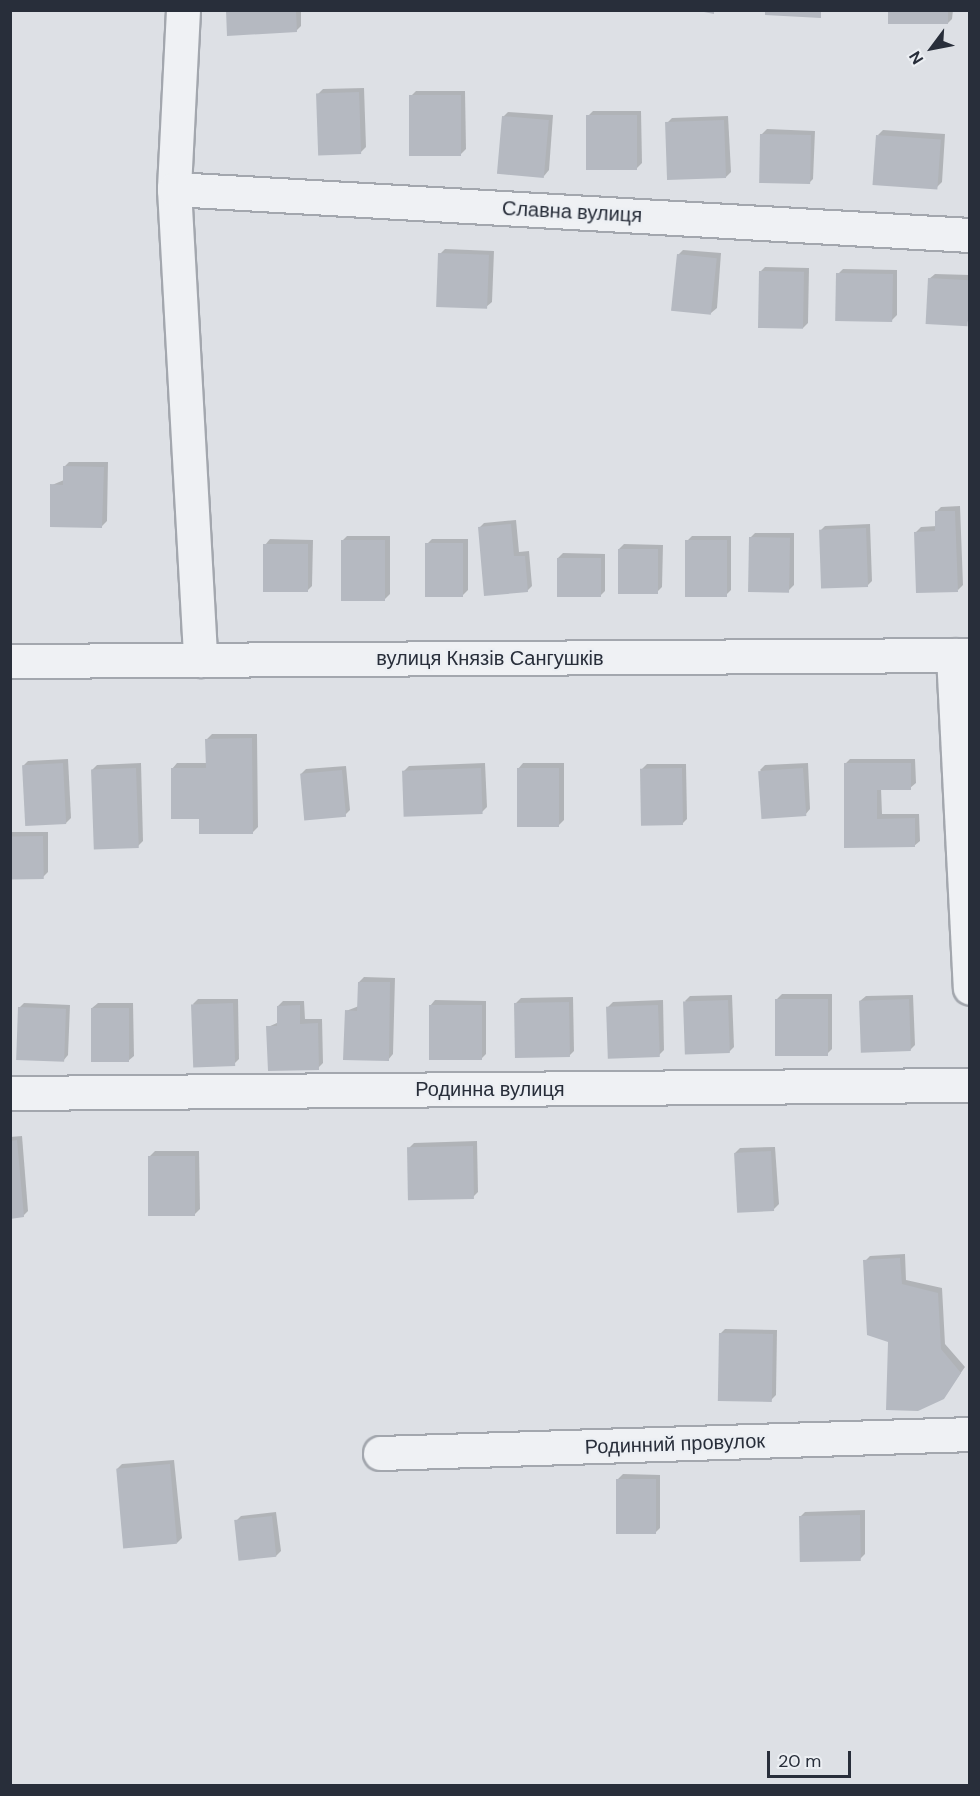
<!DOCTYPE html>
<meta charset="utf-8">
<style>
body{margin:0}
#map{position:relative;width:980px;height:1796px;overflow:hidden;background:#dde0e5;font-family:"DM Sans",sans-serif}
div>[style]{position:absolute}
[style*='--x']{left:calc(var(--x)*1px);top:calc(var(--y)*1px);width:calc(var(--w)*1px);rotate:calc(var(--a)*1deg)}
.shadow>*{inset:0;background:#0003}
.building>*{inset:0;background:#b5b9c1;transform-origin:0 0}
.roads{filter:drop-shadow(2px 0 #a3a7ae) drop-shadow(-2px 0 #a3a7ae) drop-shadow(0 2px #a3a7ae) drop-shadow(0 -2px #a3a7ae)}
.minor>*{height:33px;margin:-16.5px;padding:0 16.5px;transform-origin:16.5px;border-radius:16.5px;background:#eff1f4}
span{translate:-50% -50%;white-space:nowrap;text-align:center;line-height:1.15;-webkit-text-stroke:4.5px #eceff3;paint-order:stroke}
.street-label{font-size:20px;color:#282e3a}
.frame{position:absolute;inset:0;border:12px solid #282e3a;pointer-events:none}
.north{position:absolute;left:902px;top:18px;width:60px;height:60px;-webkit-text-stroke:4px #eceff3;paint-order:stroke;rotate:238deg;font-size:16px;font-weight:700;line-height:24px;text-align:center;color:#282e3a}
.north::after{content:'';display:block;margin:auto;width:21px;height:27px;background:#282e3a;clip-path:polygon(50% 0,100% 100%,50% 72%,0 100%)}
.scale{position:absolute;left:767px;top:1751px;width:84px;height:27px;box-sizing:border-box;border:3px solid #282e3a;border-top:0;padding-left:8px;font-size:18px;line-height:21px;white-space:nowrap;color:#282e3a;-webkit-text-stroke:4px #eceff3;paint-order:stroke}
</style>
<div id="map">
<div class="shadow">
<div style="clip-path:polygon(227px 10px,301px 10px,301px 26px,296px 31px)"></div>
<div style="clip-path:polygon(890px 10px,953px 10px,952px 19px,947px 24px)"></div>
<div style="clip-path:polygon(364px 88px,366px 147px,361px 152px,318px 94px,323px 89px)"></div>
<div style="clip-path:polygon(416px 91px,465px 91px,466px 149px,461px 154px,410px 97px)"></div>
<div style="clip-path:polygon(593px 111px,641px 111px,642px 163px,637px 168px,588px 116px)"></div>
<div style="clip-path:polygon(508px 112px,553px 115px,549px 170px,544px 176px,503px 117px)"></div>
<div style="clip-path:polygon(728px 116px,731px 172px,726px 177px,667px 123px,672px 118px)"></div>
<div style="clip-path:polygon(767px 129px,815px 131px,813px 179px,808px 184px,762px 134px)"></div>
<div style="clip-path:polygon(883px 130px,945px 134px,942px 182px,937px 187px,878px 135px)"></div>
<div style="clip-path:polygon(445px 249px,494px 251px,492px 302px,486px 307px,440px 254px)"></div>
<div style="clip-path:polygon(683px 250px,721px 253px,717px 308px,711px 313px,678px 255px)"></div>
<div style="clip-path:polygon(765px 267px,809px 268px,808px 323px,803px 328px,760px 272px)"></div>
<div style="clip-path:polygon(843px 269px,897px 270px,897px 315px,892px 320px,838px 274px)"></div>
<div style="clip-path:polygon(935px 274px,970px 275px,970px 324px,929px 279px)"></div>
<div style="clip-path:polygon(69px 462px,108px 462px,107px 521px,102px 526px,52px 485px,64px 480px,64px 467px)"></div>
<div style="clip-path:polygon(960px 506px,963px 585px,958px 590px,916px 532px,921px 527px,937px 526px,936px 512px,941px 507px)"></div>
<div style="clip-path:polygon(516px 520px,519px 552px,529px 551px,532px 586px,527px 591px,479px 528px,484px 523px)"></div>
<div style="clip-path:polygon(870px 524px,872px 581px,867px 586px,820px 531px,825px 526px)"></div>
<div style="clip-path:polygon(755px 533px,794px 533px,794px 585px,789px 590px,750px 538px)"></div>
<div style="clip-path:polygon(347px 536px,390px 536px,390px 594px,385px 599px,342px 541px)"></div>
<div style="clip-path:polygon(692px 536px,731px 536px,731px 590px,726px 595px,687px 541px)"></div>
<div style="clip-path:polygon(270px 539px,313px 540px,312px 586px,307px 591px,265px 545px)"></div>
<div style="clip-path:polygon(432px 539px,468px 539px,468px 590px,463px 595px,427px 544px)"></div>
<div style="clip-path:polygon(624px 544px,663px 545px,662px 587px,657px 592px,619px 549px)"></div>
<div style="clip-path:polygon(563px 553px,605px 554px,605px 591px,600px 596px,558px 558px)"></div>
<div style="clip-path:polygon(212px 734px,257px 734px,258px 827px,253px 832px,201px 818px,172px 769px,177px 763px,207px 763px,207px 739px)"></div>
<div style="clip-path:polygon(68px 759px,71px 818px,66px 823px,23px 766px,28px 761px)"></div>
<div style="clip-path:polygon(850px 759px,915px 759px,916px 783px,910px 788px,881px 788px,882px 814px,919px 814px,920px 841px,914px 846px,846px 846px,845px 764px)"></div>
<div style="clip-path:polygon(141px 763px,143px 841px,138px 846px,92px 770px,97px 765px)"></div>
<div style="clip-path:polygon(485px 763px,487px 807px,482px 812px,404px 771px,409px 766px)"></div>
<div style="clip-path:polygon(523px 763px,564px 763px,564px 820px,559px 825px,518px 769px)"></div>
<div style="clip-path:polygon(808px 763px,810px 809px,805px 815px,760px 770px,765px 765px)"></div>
<div style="clip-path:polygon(647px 764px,686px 764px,687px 819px,682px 824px,642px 769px)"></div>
<div style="clip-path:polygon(346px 766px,350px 810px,345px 815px,301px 774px,306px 769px)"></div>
<div style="clip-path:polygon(10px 832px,48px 832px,48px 872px,43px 877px,10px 878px)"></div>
<div style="clip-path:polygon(364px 977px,395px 978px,393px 1054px,388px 1060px,346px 1011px,359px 1006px,359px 982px)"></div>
<div style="clip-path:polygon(782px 994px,832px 994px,832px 1049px,827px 1054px,777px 999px)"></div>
<div style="clip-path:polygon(732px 995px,734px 1047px,729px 1052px,685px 1001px,690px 996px)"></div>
<div style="clip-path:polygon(913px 995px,915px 1045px,910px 1050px,860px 1001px,866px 996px)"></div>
<div style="clip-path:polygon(573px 997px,574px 1051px,569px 1056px,516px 1003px,521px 998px)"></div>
<div style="clip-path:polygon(198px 999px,238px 999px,239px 1059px,234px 1064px,193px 1004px)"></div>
<div style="clip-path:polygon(435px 1000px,486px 1001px,486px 1054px,481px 1059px,430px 1006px)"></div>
<div style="clip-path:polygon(663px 1000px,664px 1050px,659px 1055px,608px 1007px,613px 1002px)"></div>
<div style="clip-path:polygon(283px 1001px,304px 1001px,305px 1019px,322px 1019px,323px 1063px,318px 1068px,268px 1027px,279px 1022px,278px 1006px)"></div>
<div style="clip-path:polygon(24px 1003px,70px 1005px,68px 1055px,63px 1061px,19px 1008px)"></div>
<div style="clip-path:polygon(98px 1003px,133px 1003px,134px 1056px,128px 1061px,92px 1008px)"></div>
<div style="clip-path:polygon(22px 1136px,28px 1211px,23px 1216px,10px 1217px,10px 1137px)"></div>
<div style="clip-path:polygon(477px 1141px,478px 1192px,473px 1197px,409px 1148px,414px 1143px)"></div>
<div style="clip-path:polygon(775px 1147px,779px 1204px,774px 1209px,735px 1153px,740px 1148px)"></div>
<div style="clip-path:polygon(155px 1151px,199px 1151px,200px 1209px,195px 1214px,150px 1156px)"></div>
<div style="clip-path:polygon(905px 1254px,906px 1280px,942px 1288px,945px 1344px,965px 1367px,943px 1398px,890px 1341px,865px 1261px,870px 1256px)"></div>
<div style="clip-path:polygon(725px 1329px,777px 1330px,776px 1395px,771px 1400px,720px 1334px)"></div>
<div style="clip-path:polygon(174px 1460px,182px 1538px,177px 1543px,117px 1469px,122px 1464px)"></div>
<div style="clip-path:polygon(623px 1474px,660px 1475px,660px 1528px,655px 1533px,618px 1479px)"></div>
<div style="clip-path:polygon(865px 1510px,865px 1554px,860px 1559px,800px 1517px,805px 1512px)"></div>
<div style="clip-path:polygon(276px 1512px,281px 1551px,276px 1556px,236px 1521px,241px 1516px)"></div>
</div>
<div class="building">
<div style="clip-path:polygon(226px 10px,296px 10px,297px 32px,227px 36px)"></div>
<div style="clip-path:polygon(694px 10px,714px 10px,714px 14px)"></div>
<div style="clip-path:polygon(765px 10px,821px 10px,821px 18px,765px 15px)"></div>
<div style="left:888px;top:10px;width:60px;height:14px"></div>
<div style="left:359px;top:92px;width:62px;height:43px;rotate:88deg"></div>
<div style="left:461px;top:95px;width:61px;height:52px;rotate:90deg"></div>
<div style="left:586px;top:115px;width:51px;height:55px"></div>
<div style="left:502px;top:116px;width:47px;height:58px;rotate:5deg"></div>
<div style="left:724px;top:120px;width:58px;height:59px;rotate:88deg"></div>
<div style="left:760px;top:134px;width:51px;height:49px;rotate:1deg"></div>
<div style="left:876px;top:135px;width:65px;height:50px;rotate:4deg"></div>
<div style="left:438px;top:253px;width:51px;height:54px;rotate:2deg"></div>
<div style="left:677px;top:254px;width:40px;height:57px;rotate:6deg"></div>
<div style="left:759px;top:271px;width:45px;height:57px;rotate:1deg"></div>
<div style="left:836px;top:273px;width:57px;height:48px;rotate:1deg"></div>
<div style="left:928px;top:278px;width:42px;height:46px;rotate:3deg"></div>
<div style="clip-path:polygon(63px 466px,104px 467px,102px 528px,50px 527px,50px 484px,63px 485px)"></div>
<div style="clip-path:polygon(935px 511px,955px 511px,958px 592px,916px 593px,914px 532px,935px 531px)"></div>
<div style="clip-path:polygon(511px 524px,514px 556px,525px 556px,528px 592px,484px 596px,478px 527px)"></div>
<div style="left:866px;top:528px;width:59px;height:47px;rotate:88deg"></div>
<div style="left:749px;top:537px;width:41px;height:55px;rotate:1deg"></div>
<div style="left:341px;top:540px;width:44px;height:61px"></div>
<div style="left:685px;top:540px;width:42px;height:57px"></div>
<div style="left:425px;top:543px;width:38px;height:54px"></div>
<div style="left:263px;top:544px;width:45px;height:48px"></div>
<div style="left:618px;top:549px;width:40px;height:45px"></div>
<div style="left:557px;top:558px;width:44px;height:39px"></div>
<div style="clip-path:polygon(252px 738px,253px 834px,199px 834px,199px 819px,171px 819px,171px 768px,206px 768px,205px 739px)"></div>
<div style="left:63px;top:763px;width:61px;height:41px;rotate:87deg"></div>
<div style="clip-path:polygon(844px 763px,911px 763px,911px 790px,877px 790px,877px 819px,915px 818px,915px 847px,844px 848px)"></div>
<div style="left:136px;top:768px;width:80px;height:45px;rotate:88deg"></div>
<div style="left:481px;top:768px;width:46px;height:79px;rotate:88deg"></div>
<div style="left:517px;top:768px;width:42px;height:59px"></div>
<div style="left:682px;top:768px;width:57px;height:42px;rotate:89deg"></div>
<div style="left:803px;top:768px;width:48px;height:45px;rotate:86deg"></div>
<div style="left:342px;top:770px;width:47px;height:42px;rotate:85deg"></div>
<div style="left:43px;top:836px;width:43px;height:33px;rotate:89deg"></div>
<div style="clip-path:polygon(358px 982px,390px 982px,389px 1061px,343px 1060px,345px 1010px,357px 1011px)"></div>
<div style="left:775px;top:999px;width:53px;height:57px"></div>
<div style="left:909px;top:999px;width:52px;height:50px;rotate:88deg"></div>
<div style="left:728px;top:1000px;width:53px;height:45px;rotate:88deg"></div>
<div style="left:569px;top:1002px;width:55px;height:55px;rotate:89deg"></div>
<div style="left:233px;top:1003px;width:63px;height:42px;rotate:88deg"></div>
<div style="clip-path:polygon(300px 1005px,300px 1024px,318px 1023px,319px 1070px,268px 1071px,266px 1026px,277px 1026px,277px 1006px)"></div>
<div style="left:429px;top:1005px;width:53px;height:55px"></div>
<div style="left:658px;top:1005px;width:52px;height:52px;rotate:88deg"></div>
<div style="left:18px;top:1007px;width:48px;height:53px;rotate:2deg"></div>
<div style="left:91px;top:1008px;width:38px;height:54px"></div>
<div style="clip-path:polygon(17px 1140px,24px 1217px,10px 1219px,10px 1141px)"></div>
<div style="left:473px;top:1146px;width:53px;height:66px;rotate:89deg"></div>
<div style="left:771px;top:1151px;width:60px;height:37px;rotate:87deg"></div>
<div style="left:148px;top:1156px;width:47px;height:60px"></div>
<div style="clip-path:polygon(900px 1258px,902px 1284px,938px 1293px,941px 1349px,961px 1373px,944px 1399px,918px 1411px,886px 1410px,888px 1342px,867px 1335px,863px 1260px)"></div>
<div style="left:719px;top:1333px;width:54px;height:68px;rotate:1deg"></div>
<div style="left:170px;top:1464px;width:80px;height:54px;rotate:85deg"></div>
<div style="left:616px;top:1479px;width:40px;height:55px"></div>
<div style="left:860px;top:1515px;width:46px;height:61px;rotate:89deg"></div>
<div style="left:272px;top:1516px;width:41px;height:38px;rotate:84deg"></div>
</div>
<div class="roads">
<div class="minor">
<div style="--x:183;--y:10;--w:179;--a:92.9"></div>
<div style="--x:174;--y:189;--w:472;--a:86.8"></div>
<div style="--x:174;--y:189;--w:797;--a:3.31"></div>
<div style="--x:953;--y:655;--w:333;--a:87.1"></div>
<div style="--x:10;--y:661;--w:960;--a:-0.36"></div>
<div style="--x:10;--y:1093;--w:960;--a:-0.48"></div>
<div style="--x:380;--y:1453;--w:590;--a:-1.84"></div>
</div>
</div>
<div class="street-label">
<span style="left:572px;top:212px;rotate:3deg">Славна вулиця</span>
<span style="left:490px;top:658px">вулиця Князів Сангушків</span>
<span style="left:490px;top:1089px">Родинна вулиця</span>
<span style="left:675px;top:1444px;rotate:-2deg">Родинний провулок</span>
</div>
<div class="frame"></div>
<div class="north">N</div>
<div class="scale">20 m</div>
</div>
